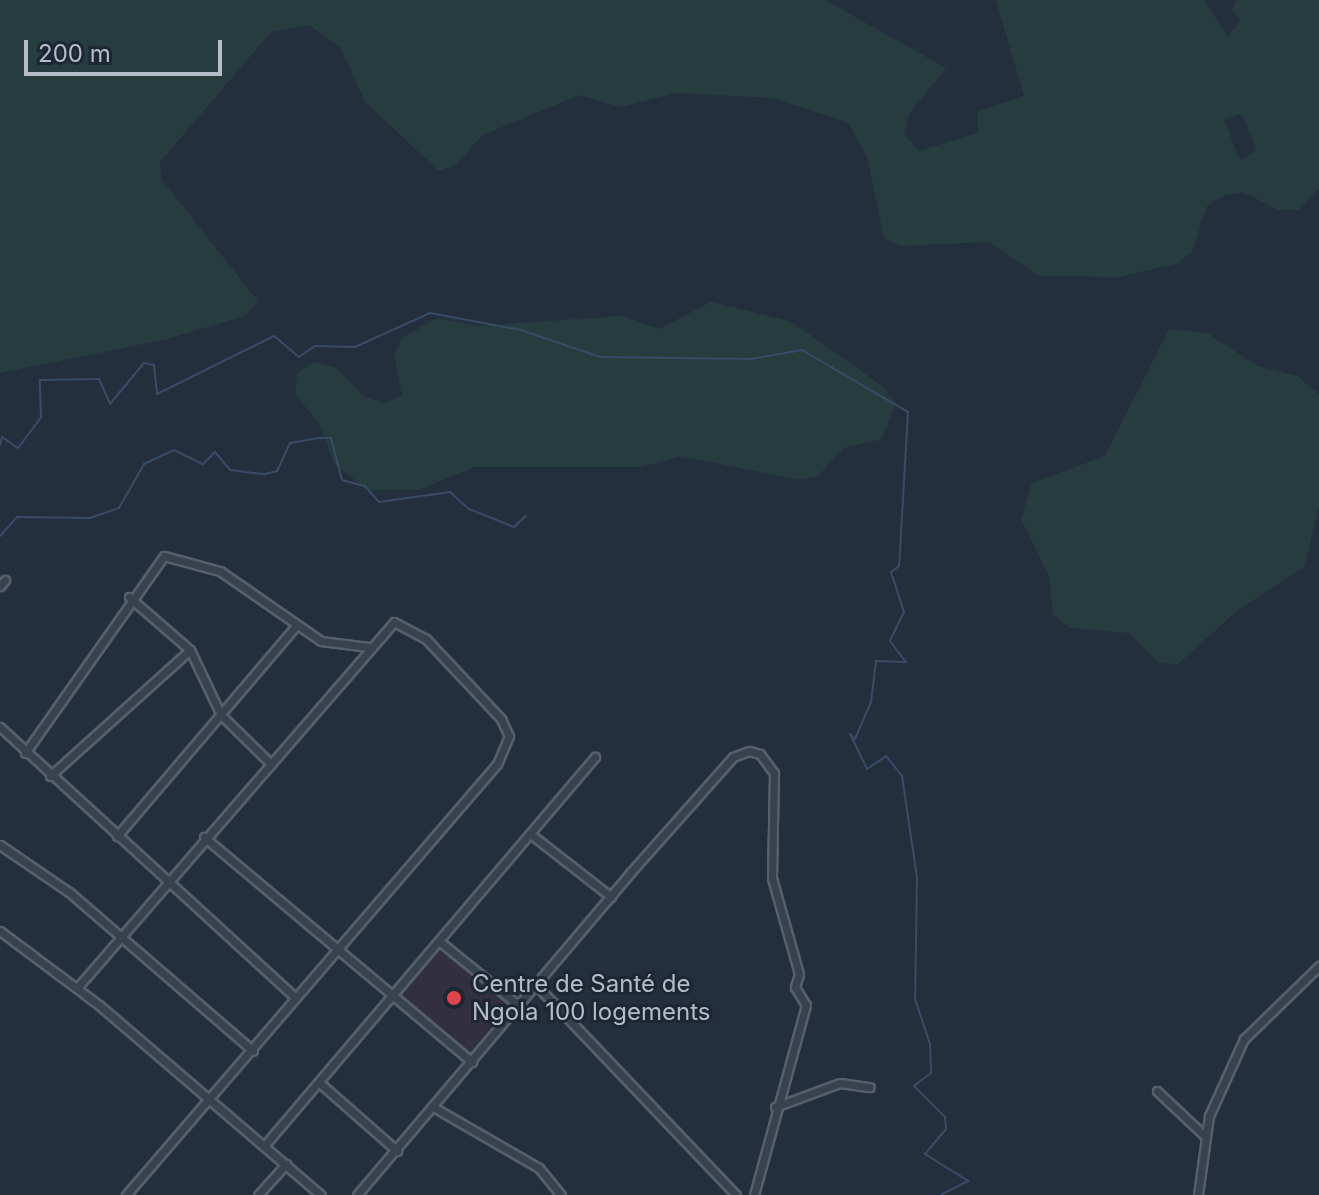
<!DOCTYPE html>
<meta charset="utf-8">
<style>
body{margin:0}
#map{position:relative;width:1319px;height:1195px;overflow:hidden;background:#242f3e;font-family:Inter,sans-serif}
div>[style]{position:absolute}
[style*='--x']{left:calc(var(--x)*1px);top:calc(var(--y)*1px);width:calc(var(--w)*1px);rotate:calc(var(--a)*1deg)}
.medical>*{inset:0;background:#32303f;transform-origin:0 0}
.green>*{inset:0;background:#263c3f}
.stream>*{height:2px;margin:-1px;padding:0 1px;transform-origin:1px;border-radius:1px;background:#394c67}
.roads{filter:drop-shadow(2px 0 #565f6c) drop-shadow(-2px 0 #565f6c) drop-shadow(0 2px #565f6c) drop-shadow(0 -2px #565f6c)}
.street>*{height:7px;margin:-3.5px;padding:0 3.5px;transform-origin:3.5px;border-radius:3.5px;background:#38414e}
.dots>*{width:22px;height:22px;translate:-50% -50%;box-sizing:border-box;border:4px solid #1d2633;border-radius:50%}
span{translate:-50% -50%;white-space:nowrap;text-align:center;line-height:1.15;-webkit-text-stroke:6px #1d2633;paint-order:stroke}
.poi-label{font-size:24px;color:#b4bcc9}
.left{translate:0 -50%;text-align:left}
.scale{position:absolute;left:24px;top:40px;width:198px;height:36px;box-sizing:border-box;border:4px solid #b4bcc9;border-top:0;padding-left:10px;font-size:24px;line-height:28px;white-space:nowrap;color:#b4bcc9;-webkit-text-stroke:6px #1d2633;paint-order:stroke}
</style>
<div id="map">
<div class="medical">
<div style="left:438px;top:944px;width:93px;height:64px;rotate:39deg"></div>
</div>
<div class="green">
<div style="clip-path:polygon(evenodd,0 0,825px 0,946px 68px,909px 114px,904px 134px,918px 151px,978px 133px,978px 111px,1024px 96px,996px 0,1204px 0,1228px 37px,1241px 20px,1232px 10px,1237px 0,1319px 0,1319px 189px,1298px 210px,1278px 210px,1243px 192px,1224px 196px,1207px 206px,1192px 252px,1176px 264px,1118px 277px,1039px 276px,989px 242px,901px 246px,884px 238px,867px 156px,847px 122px,772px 98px,675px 93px,620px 107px,579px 95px,481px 136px,457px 164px,439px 171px,365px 102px,340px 47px,309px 25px,271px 32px,160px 162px,162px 180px,258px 301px,245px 316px,167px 339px,0 373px,0 0,1241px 114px,1257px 150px,1240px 161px,1224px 119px,1241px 114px)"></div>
<div style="clip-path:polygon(711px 302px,792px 322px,882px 386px,896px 402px,882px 439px,844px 448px,818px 476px,799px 480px,681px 456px,642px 467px,474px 467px,419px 490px,367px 490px,334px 463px,320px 425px,295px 394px,297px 373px,313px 362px,337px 368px,364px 397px,384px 403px,402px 396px,394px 355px,402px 338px,437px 318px,477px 326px,622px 316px,659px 329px)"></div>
<div style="clip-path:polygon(1169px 329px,1207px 333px,1258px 366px,1297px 376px,1319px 394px,1319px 508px,1304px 567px,1238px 610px,1178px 664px,1158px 663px,1129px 633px,1069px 628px,1053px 615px,1049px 576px,1021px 519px,1032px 483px,1105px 456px)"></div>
</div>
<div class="stream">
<div style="--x:0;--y:445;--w:8;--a:-76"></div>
<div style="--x:2;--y:437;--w:19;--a:35"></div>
<div style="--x:18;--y:448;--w:39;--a:-53"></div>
<div style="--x:41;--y:417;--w:37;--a:-92"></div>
<div style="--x:40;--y:380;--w:59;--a:-1"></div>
<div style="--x:99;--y:379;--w:27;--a:66"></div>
<div style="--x:110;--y:404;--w:53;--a:-50.3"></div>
<div style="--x:144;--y:363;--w:10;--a:11"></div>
<div style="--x:154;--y:365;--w:29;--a:84"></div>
<div style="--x:157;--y:394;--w:131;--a:-26.4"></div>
<div style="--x:274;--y:336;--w:33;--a:40"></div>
<div style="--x:299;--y:357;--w:19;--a:-35"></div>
<div style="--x:315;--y:346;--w:40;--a:1.4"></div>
<div style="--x:355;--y:347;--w:82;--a:-24.4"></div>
<div style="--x:430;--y:313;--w:93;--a:10.6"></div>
<div style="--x:521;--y:330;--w:83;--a:18.9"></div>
<div style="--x:600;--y:357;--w:151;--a:0.8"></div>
<div style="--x:751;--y:359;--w:52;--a:-10"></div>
<div style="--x:802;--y:350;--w:123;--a:30.3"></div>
<div style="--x:908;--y:412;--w:154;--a:93.3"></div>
<div style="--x:899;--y:566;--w:10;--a:143"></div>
<div style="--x:891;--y:572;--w:42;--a:72"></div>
<div style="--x:904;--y:612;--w:32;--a:116"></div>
<div style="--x:890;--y:641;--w:26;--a:53"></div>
<div style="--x:906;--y:662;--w:30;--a:-178"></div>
<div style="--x:876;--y:661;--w:41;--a:97"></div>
<div style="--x:871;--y:702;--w:40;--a:113.4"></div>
<div style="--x:855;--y:739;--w:7;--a:-135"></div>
<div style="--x:850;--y:734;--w:39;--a:64"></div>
<div style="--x:867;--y:769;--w:23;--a:-34"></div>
<div style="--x:886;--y:756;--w:26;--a:51"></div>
<div style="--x:902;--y:776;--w:102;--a:81.6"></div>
<div style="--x:917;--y:877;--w:122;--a:90.9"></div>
<div style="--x:915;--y:999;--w:47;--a:71.6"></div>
<div style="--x:930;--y:1044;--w:29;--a:88"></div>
<div style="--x:931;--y:1073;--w:21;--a:143"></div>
<div style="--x:914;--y:1086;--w:44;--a:45"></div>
<div style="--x:945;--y:1117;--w:12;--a:85"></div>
<div style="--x:946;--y:1129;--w:33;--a:130"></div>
<div style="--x:925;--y:1154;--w:51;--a:32.1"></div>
<div style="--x:968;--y:1181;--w:30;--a:153"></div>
<div style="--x:0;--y:536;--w:25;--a:-48"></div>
<div style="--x:17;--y:517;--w:73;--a:0.8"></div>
<div style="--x:90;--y:518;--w:31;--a:-19"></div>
<div style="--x:119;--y:508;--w:51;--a:-60.4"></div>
<div style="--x:144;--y:464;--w:33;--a:-25"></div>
<div style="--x:174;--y:450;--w:32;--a:26"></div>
<div style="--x:203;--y:464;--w:17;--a:-45"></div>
<div style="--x:215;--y:452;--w:23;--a:50"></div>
<div style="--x:230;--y:470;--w:35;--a:7"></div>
<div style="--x:265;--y:474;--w:12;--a:-14"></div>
<div style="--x:277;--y:471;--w:31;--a:-65"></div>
<div style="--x:290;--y:443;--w:28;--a:-10"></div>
<div style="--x:318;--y:438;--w:13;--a:0"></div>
<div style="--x:331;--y:438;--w:43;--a:75.3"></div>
<div style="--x:342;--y:480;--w:24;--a:15"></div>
<div style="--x:365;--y:486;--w:21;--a:49"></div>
<div style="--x:379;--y:502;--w:72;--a:-8"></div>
<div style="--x:450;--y:492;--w:25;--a:42"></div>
<div style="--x:469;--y:509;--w:48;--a:21.8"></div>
<div style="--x:514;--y:527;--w:16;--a:-43"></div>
</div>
<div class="roads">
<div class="street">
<div style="--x:0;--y:586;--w:8;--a:-50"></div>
<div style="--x:129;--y:597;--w:81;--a:41"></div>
<div style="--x:190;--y:650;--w:72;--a:64.5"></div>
<div style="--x:221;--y:715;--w:70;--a:44.4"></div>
<div style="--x:0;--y:727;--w:401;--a:42.5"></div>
<div style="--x:25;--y:753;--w:241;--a:-54.8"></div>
<div style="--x:164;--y:556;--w:58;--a:15"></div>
<div style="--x:220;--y:571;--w:123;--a:34.7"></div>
<div style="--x:321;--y:641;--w:48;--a:7.1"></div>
<div style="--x:50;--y:776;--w:188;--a:-42"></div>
<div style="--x:117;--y:836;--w:276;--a:-49.6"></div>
<div style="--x:533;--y:836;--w:99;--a:38"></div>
<div style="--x:204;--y:837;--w:350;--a:40"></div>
<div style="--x:0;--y:845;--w:83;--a:34.3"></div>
<div style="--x:69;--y:892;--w:243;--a:40.8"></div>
<div style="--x:0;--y:931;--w:124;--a:36.8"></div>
<div style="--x:99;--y:1005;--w:292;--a:40.6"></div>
<div style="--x:439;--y:941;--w:102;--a:39"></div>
<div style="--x:538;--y:987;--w:287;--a:46.4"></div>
<div style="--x:77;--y:988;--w:484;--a:-49.1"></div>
<div style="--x:394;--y:622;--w:36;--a:28"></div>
<div style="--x:426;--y:639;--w:110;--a:46.8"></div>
<div style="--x:501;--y:719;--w:19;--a:65"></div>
<div style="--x:509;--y:736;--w:30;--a:113"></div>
<div style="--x:497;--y:764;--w:569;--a:130.72"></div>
<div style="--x:322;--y:1085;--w:100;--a:41.3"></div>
<div style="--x:1157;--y:1091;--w:66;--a:43.2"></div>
<div style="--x:775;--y:1107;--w:69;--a:-20.3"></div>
<div style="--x:840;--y:1083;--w:30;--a:8"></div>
<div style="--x:435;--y:1108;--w:120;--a:30"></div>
<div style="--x:539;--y:1168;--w:35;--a:51"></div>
<div style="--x:264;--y:1146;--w:511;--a:-49.61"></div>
<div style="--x:258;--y:1195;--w:42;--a:-47.9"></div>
<div style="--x:357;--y:1195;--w:422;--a:-49.7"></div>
<div style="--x:630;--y:873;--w:155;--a:-48.4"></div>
<div style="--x:733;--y:757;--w:17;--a:-21"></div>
<div style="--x:749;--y:751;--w:11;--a:15"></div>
<div style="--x:760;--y:754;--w:24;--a:54"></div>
<div style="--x:774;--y:773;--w:105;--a:91.1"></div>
<div style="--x:772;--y:878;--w:100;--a:74.3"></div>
<div style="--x:799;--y:974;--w:14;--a:107"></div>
<div style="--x:795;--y:987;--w:21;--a:59"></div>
<div style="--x:806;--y:1005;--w:197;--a:105.3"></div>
<div style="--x:1198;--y:1195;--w:80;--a:-82.1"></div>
<div style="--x:1209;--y:1116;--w:85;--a:-65.6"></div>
<div style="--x:1244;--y:1039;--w:105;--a:-44.2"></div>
</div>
</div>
<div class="dots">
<div style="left:454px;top:998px;background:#e0444e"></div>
</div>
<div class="poi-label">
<span class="left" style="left:472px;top:998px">Centre de Santé de<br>Ngola 100 logements</span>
</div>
<div class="scale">200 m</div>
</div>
